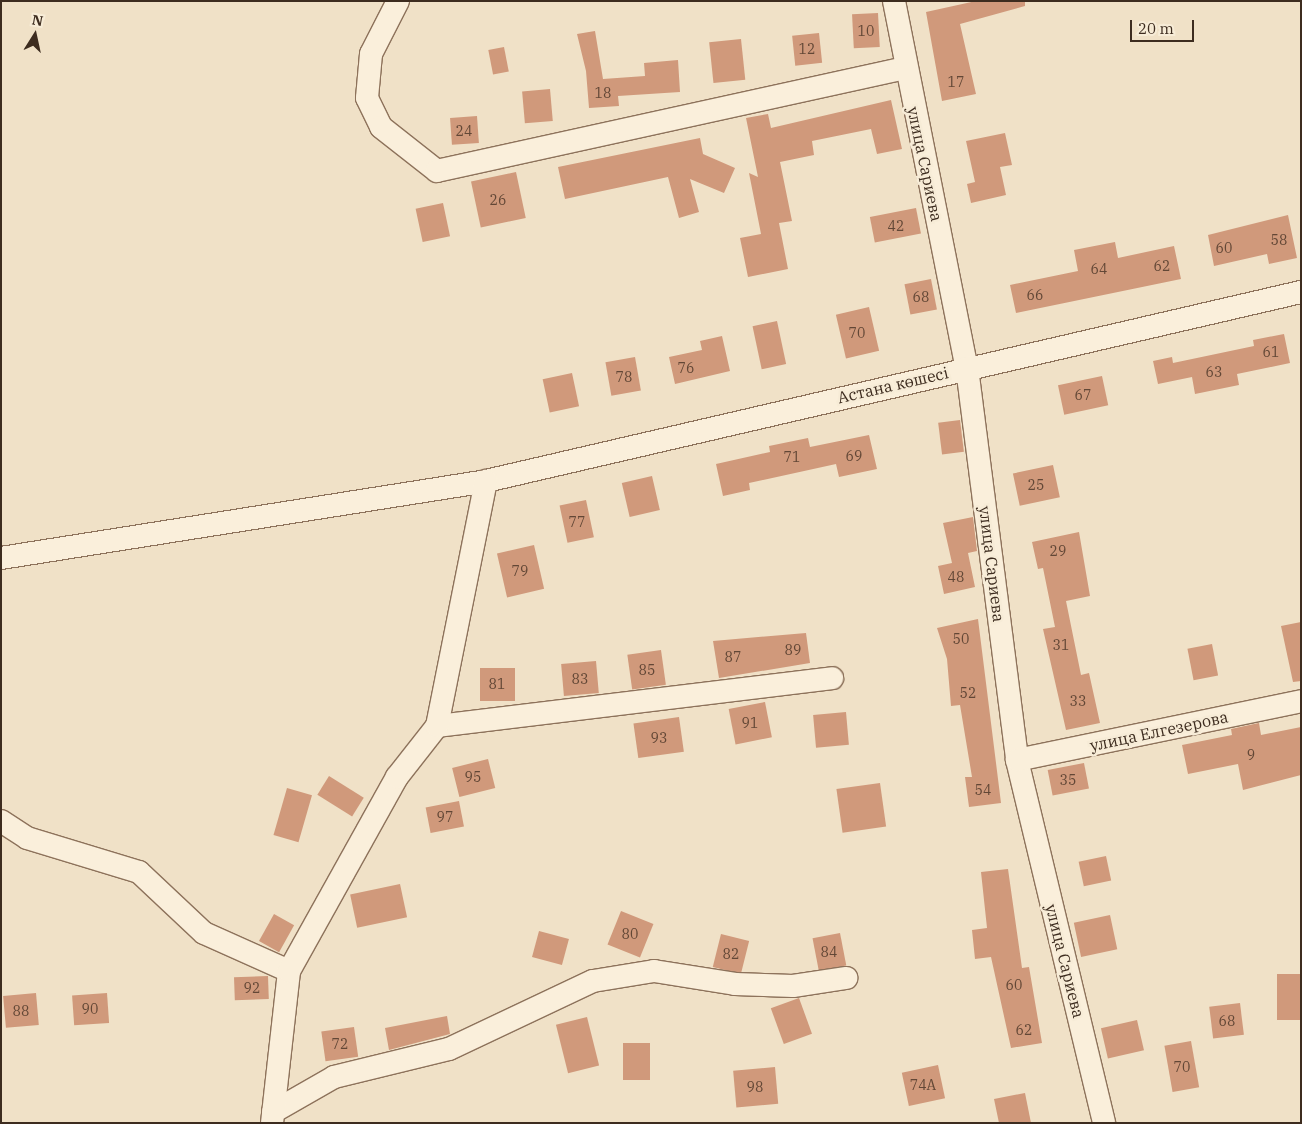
<!DOCTYPE html>
<meta charset="utf-8">
<style>
body{margin:0}
#map{position:relative;width:1302px;height:1124px;overflow:hidden;background:#f0e1c7;font-family:"IBM Plex Serif",serif}
div>[style]{position:absolute}
[style*='--x']{left:calc(var(--x)*1px);top:calc(var(--y)*1px);width:calc(var(--w)*1px);rotate:calc(var(--a)*1deg)}
.building>*{inset:0;background:#d0997b;transform-origin:0 0}
.roads{filter:drop-shadow(1px 0 #8d725b) drop-shadow(-1px 0 #8d725b) drop-shadow(0 1px #8d725b) drop-shadow(0 -1px #8d725b)}
.minor>*{height:22px;margin:-11px;padding:0 11px;transform-origin:11px;border-radius:11px;background:#faefdb}
span{translate:-50% -50%;white-space:nowrap;text-align:center;line-height:1.15;-webkit-text-stroke:5px #f7ecd7;paint-order:stroke}
.number-label{font-size:14px;color:#624736}
.number-label span{-webkit-text-stroke-width:0}
.street-label{font-size:16px;color:#3d2c1f}
.frame{position:absolute;inset:0;border:2px solid #3d2c1f;pointer-events:none}
.north{position:absolute;left:10px;top:10px;width:50px;height:50px;-webkit-text-stroke:4px #f7ecd7;paint-order:stroke;rotate:10deg;font-size:14px;font-weight:700;line-height:20px;text-align:center;color:#3d2c1f}
.north::after{content:'';display:block;margin:auto;width:18px;height:22px;background:#3d2c1f;clip-path:polygon(50% 0,100% 100%,50% 72%,0 100%)}
.scale{position:absolute;left:1130px;top:20px;width:64px;height:22px;box-sizing:border-box;border:2px solid #3d2c1f;border-top:0;padding-left:6px;font-size:15px;line-height:18px;white-space:nowrap;color:#3d2c1f;-webkit-text-stroke:4px #f7ecd7;paint-order:stroke}
</style>
<div id="map">
<div class="building">
<div style="clip-path:polygon(976px 1px,1025px 1px,1025px 6px,960px 24px,976px 94px,942px 101px,926px 12px)"></div>
<div style="left:878px;top:13px;width:34px;height:26px;rotate:87deg"></div>
<div style="clip-path:polygon(595px 31px,603px 79px,645px 76px,644px 63px,678px 60px,680px 92px,618px 96px,619px 106px,589px 108px,586px 71px,577px 34px)"></div>
<div style="left:819px;top:33px;width:30px;height:27px;rotate:84deg"></div>
<div style="left:741px;top:39px;width:41px;height:32px;rotate:84deg"></div>
<div style="left:504px;top:47px;width:25px;height:16px;rotate:79deg"></div>
<div style="left:550px;top:89px;width:32px;height:28px;rotate:85deg"></div>
<div style="clip-path:polygon(891px 100px,902px 149px,877px 154px,871px 129px,812px 141px,814px 155px,780px 162px,792px 221px,779px 223px,788px 269px,748px 277px,740px 238px,761px 234px,749px 173px,758px 177px,746px 118px,768px 114px,771px 128px)"></div>
<div style="left:477px;top:116px;width:27px;height:27px;rotate:86deg"></div>
<div style="clip-path:polygon(1005px 133px,1012px 165px,1000px 167px,1006px 195px,971px 203px,967px 184px,975px 182px,966px 141px)"></div>
<div style="clip-path:polygon(700px 138px,703px 154px,735px 168px,724px 193px,690px 179px,699px 212px,679px 218px,668px 177px,565px 199px,558px 167px)"></div>
<div style="left:516px;top:172px;width:47px;height:46px;rotate:78deg"></div>
<div style="left:443px;top:203px;width:34px;height:28px;rotate:78deg"></div>
<div style="left:916px;top:208px;width:26px;height:47px;rotate:79deg"></div>
<div style="clip-path:polygon(1288px 215px,1297px 258px,1269px 264px,1267px 254px,1214px 266px,1208px 235px)"></div>
<div style="clip-path:polygon(1115px 242px,1118px 258px,1174px 246px,1181px 279px,1016px 313px,1010px 285px,1078px 271px,1074px 250px)"></div>
<div style="left:931px;top:279px;width:31px;height:27px;rotate:79deg"></div>
<div style="left:869px;top:307px;width:45px;height:34px;rotate:77deg"></div>
<div style="left:777px;top:321px;width:44px;height:25px;rotate:78deg"></div>
<div style="clip-path:polygon(1284px 334px,1290px 363px,1237px 374px,1239px 385px,1195px 394px,1192px 377px,1158px 384px,1153px 361px,1172px 357px,1173px 363px,1254px 346px,1253px 340px)"></div>
<div style="clip-path:polygon(722px 336px,730px 371px,675px 384px,669px 357px,702px 350px,700px 341px)"></div>
<div style="left:635px;top:357px;width:34px;height:30px;rotate:80deg"></div>
<div style="left:572px;top:373px;width:34px;height:30px;rotate:78deg"></div>
<div style="left:1102px;top:376px;width:30px;height:45px;rotate:78deg"></div>
<div style="left:960px;top:420px;width:32px;height:22px;rotate:83deg"></div>
<div style="clip-path:polygon(869px 435px,877px 469px,839px 477px,836px 464px,749px 483px,750px 490px,723px 496px,716px 464px,770px 452px,769px 446px,808px 438px,810px 447px)"></div>
<div style="left:1053px;top:465px;width:33px;height:41px;rotate:78deg"></div>
<div style="left:652px;top:476px;width:35px;height:31px;rotate:77deg"></div>
<div style="left:586px;top:500px;width:38px;height:27px;rotate:78deg"></div>
<div style="clip-path:polygon(973px 517px,977px 551px,968px 553px,975px 587px,944px 594px,938px 566px,952px 563px,943px 523px)"></div>
<div style="clip-path:polygon(1079px 532px,1090px 596px,1066px 601px,1081px 675px,1089px 673px,1100px 723px,1066px 730px,1043px 629px,1055px 627px,1043px 568px,1038px 569px,1032px 542px)"></div>
<div style="left:534px;top:545px;width:45px;height:38px;rotate:77deg"></div>
<div style="clip-path:polygon(978px 619px,1001px 803px,969px 807px,965px 777px,972px 777px,960px 705px,951px 706px,947px 659px,937px 628px)"></div>
<div style="clip-path:polygon(1301px 622px,1301px 681px,1293px 682px,1281px 626px)"></div>
<div style="clip-path:polygon(806px 633px,810px 663px,719px 678px,713px 641px)"></div>
<div style="left:1212px;top:644px;width:32px;height:25px;rotate:79deg"></div>
<div style="left:661px;top:650px;width:35px;height:34px;rotate:82deg"></div>
<div style="left:596px;top:661px;width:32px;height:35px;rotate:85deg"></div>
<div style="left:480px;top:668px;width:35px;height:33px"></div>
<div style="left:765px;top:702px;width:36px;height:37px;rotate:79deg"></div>
<div style="left:846px;top:712px;width:33px;height:33px;rotate:85deg"></div>
<div style="left:679px;top:717px;width:35px;height:46px;rotate:82deg"></div>
<div style="clip-path:polygon(1259px 723px,1261px 735px,1301px 727px,1301px 775px,1243px 790px,1238px 764px,1188px 774px,1182px 745px,1232px 735px,1231px 729px)"></div>
<div style="left:488px;top:759px;width:30px;height:37px;rotate:76deg"></div>
<div style="left:1084px;top:763px;width:26px;height:37px;rotate:79deg"></div>
<div style="left:329px;top:776px;width:41px;height:22px;rotate:32deg"></div>
<div style="left:880px;top:783px;width:44px;height:44px;rotate:82deg"></div>
<div style="left:287px;top:788px;width:26px;height:49px;rotate:16deg"></div>
<div style="left:459px;top:801px;width:26px;height:34px;rotate:79deg"></div>
<div style="left:1106px;top:856px;width:25px;height:28px;rotate:78deg"></div>
<div style="clip-path:polygon(1008px 869px,1022px 968px,1029px 967px,1042px 1043px,1011px 1048px,991px 957px,975px 959px,972px 930px,987px 928px,981px 872px)"></div>
<div style="left:400px;top:884px;width:34px;height:51px;rotate:78deg"></div>
<div style="left:621px;top:911px;width:35px;height:36px;rotate:22deg"></div>
<div style="left:274px;top:914px;width:23px;height:31px;rotate:29deg"></div>
<div style="left:1110px;top:915px;width:35px;height:37px;rotate:78deg"></div>
<div style="left:539px;top:931px;width:31px;height:27px;rotate:15deg"></div>
<div style="left:840px;top:933px;width:33px;height:28px;rotate:79deg"></div>
<div style="left:721px;top:934px;width:29px;height:34px;rotate:14deg"></div>
<div style="left:1277px;top:974px;width:24px;height:46px"></div>
<div style="left:268px;top:976px;width:23px;height:34px;rotate:88deg"></div>
<div style="left:36px;top:993px;width:32px;height:33px;rotate:85deg"></div>
<div style="left:107px;top:993px;width:30px;height:35px;rotate:86deg"></div>
<div style="left:799px;top:998px;width:38px;height:30px;rotate:70deg"></div>
<div style="left:1240px;top:1003px;width:32px;height:31px;rotate:83deg"></div>
<div style="clip-path:polygon(447px 1016px,450px 1034px,389px 1050px,385px 1028px)"></div>
<div style="left:587px;top:1017px;width:50px;height:32px;rotate:76deg"></div>
<div style="left:1137px;top:1020px;width:31px;height:37px;rotate:77deg"></div>
<div style="left:354px;top:1027px;width:30px;height:33px;rotate:82deg"></div>
<div style="left:1191px;top:1041px;width:47px;height:27px;rotate:80deg"></div>
<div style="left:623px;top:1043px;width:27px;height:37px"></div>
<div style="left:938px;top:1065px;width:34px;height:37px;rotate:78deg"></div>
<div style="left:775px;top:1067px;width:37px;height:42px;rotate:85deg"></div>
<div style="clip-path:polygon(1025px 1093px,1031px 1123px,999px 1123px,994px 1099px)"></div>
</div>
<div class="roads">
<div class="minor">
<div style="--x:398;--y:1;--w:59;--a:117"></div>
<div style="--x:371;--y:54;--w:44;--a:95.2"></div>
<div style="--x:367;--y:98;--w:32;--a:64"></div>
<div style="--x:381;--y:127;--w:71;--a:38.2"></div>
<div style="--x:437;--y:171;--w:479;--a:-12.4"></div>
<div style="--x:894;--y:1;--w:374;--a:78.8"></div>
<div style="--x:967;--y:368;--w:395;--a:82.7"></div>
<div style="--x:1017;--y:760;--w:373;--a:76.5"></div>
<div style="--x:1;--y:558;--w:491;--a:-9"></div>
<div style="--x:486;--y:481;--w:837;--a:-13.06"></div>
<div style="--x:437;--y:726;--w:398;--a:-6.9"></div>
<div style="--x:1017;--y:760;--w:290;--a:-11.7"></div>
<div style="--x:1;--y:821;--w:31;--a:33"></div>
<div style="--x:27;--y:838;--w:117;--a:16.9"></div>
<div style="--x:139;--y:872;--w:89;--a:43.2"></div>
<div style="--x:204;--y:933;--w:93;--a:24.1"></div>
<div style="--x:273;--y:1112;--w:70;--a:-29.8"></div>
<div style="--x:334;--y:1077;--w:118;--a:-13.7"></div>
<div style="--x:449;--y:1049;--w:159;--a:-25.3"></div>
<div style="--x:593;--y:981;--w:62;--a:-9.3"></div>
<div style="--x:654;--y:971;--w:82;--a:9.1"></div>
<div style="--x:735;--y:984;--w:58;--a:2"></div>
<div style="--x:793;--y:986;--w:54;--a:-8.6"></div>
<div style="--x:272;--y:1123;--w:153;--a:-83.6"></div>
<div style="--x:289;--y:971;--w:222;--a:-60.9"></div>
<div style="--x:397;--y:777;--w:65;--a:-51.9"></div>
<div style="--x:437;--y:726;--w:250;--a:-78.7"></div>
</div>
</div>
<div class="number-label">
<span style="left:866px;top:31px">10</span>
<span style="left:807px;top:49px">12</span>
<span style="left:956px;top:82px">17</span>
<span style="left:603px;top:93px">18</span>
<span style="left:464px;top:131px">24</span>
<span style="left:498px;top:200px">26</span>
<span style="left:896px;top:226px">42</span>
<span style="left:1279px;top:240px">58</span>
<span style="left:1224px;top:248px">60</span>
<span style="left:1162px;top:266px">62</span>
<span style="left:1099px;top:269px">64</span>
<span style="left:1035px;top:295px">66</span>
<span style="left:921px;top:297px">68</span>
<span style="left:857px;top:333px">70</span>
<span style="left:1271px;top:352px">61</span>
<span style="left:686px;top:368px">76</span>
<span style="left:1214px;top:372px">63</span>
<span style="left:624px;top:377px">78</span>
<span style="left:1083px;top:395px">67</span>
<span style="left:854px;top:456px">69</span>
<span style="left:792px;top:457px">71</span>
<span style="left:1036px;top:485px">25</span>
<span style="left:577px;top:522px">77</span>
<span style="left:1058px;top:551px">29</span>
<span style="left:520px;top:571px">79</span>
<span style="left:956px;top:577px">48</span>
<span style="left:961px;top:639px">50</span>
<span style="left:1061px;top:645px">31</span>
<span style="left:793px;top:650px">89</span>
<span style="left:733px;top:657px">87</span>
<span style="left:647px;top:670px">85</span>
<span style="left:580px;top:679px">83</span>
<span style="left:497px;top:684px">81</span>
<span style="left:968px;top:693px">52</span>
<span style="left:1078px;top:701px">33</span>
<span style="left:750px;top:723px">91</span>
<span style="left:659px;top:738px">93</span>
<span style="left:1251px;top:755px">9</span>
<span style="left:473px;top:777px">95</span>
<span style="left:1068px;top:780px">35</span>
<span style="left:983px;top:790px">54</span>
<span style="left:445px;top:817px">97</span>
<span style="left:630px;top:934px">80</span>
<span style="left:829px;top:952px">84</span>
<span style="left:731px;top:954px">82</span>
<span style="left:1014px;top:985px">60</span>
<span style="left:252px;top:988px">92</span>
<span style="left:90px;top:1009px">90</span>
<span style="left:21px;top:1011px">88</span>
<span style="left:1227px;top:1021px">68</span>
<span style="left:1024px;top:1030px">62</span>
<span style="left:340px;top:1044px">72</span>
<span style="left:1182px;top:1067px">70</span>
<span style="left:923px;top:1085px">74А</span>
<span style="left:755px;top:1087px">98</span>
</div>
<div class="street-label">
<span style="left:925px;top:164px;rotate:78deg">улица Сариева</span>
<span style="left:893px;top:385px;rotate:-13deg">Астана көшесі</span>
<span style="left:992px;top:564px;rotate:83deg">улица Сариева</span>
<span style="left:1159px;top:731px;rotate:-12deg">улица Елгезерова</span>
<span style="left:1065px;top:961px;rotate:76deg">улица Сариева</span>
</div>
<div class="frame"></div>
<div class="north">N</div>
<div class="scale">20 m</div>
</div>
